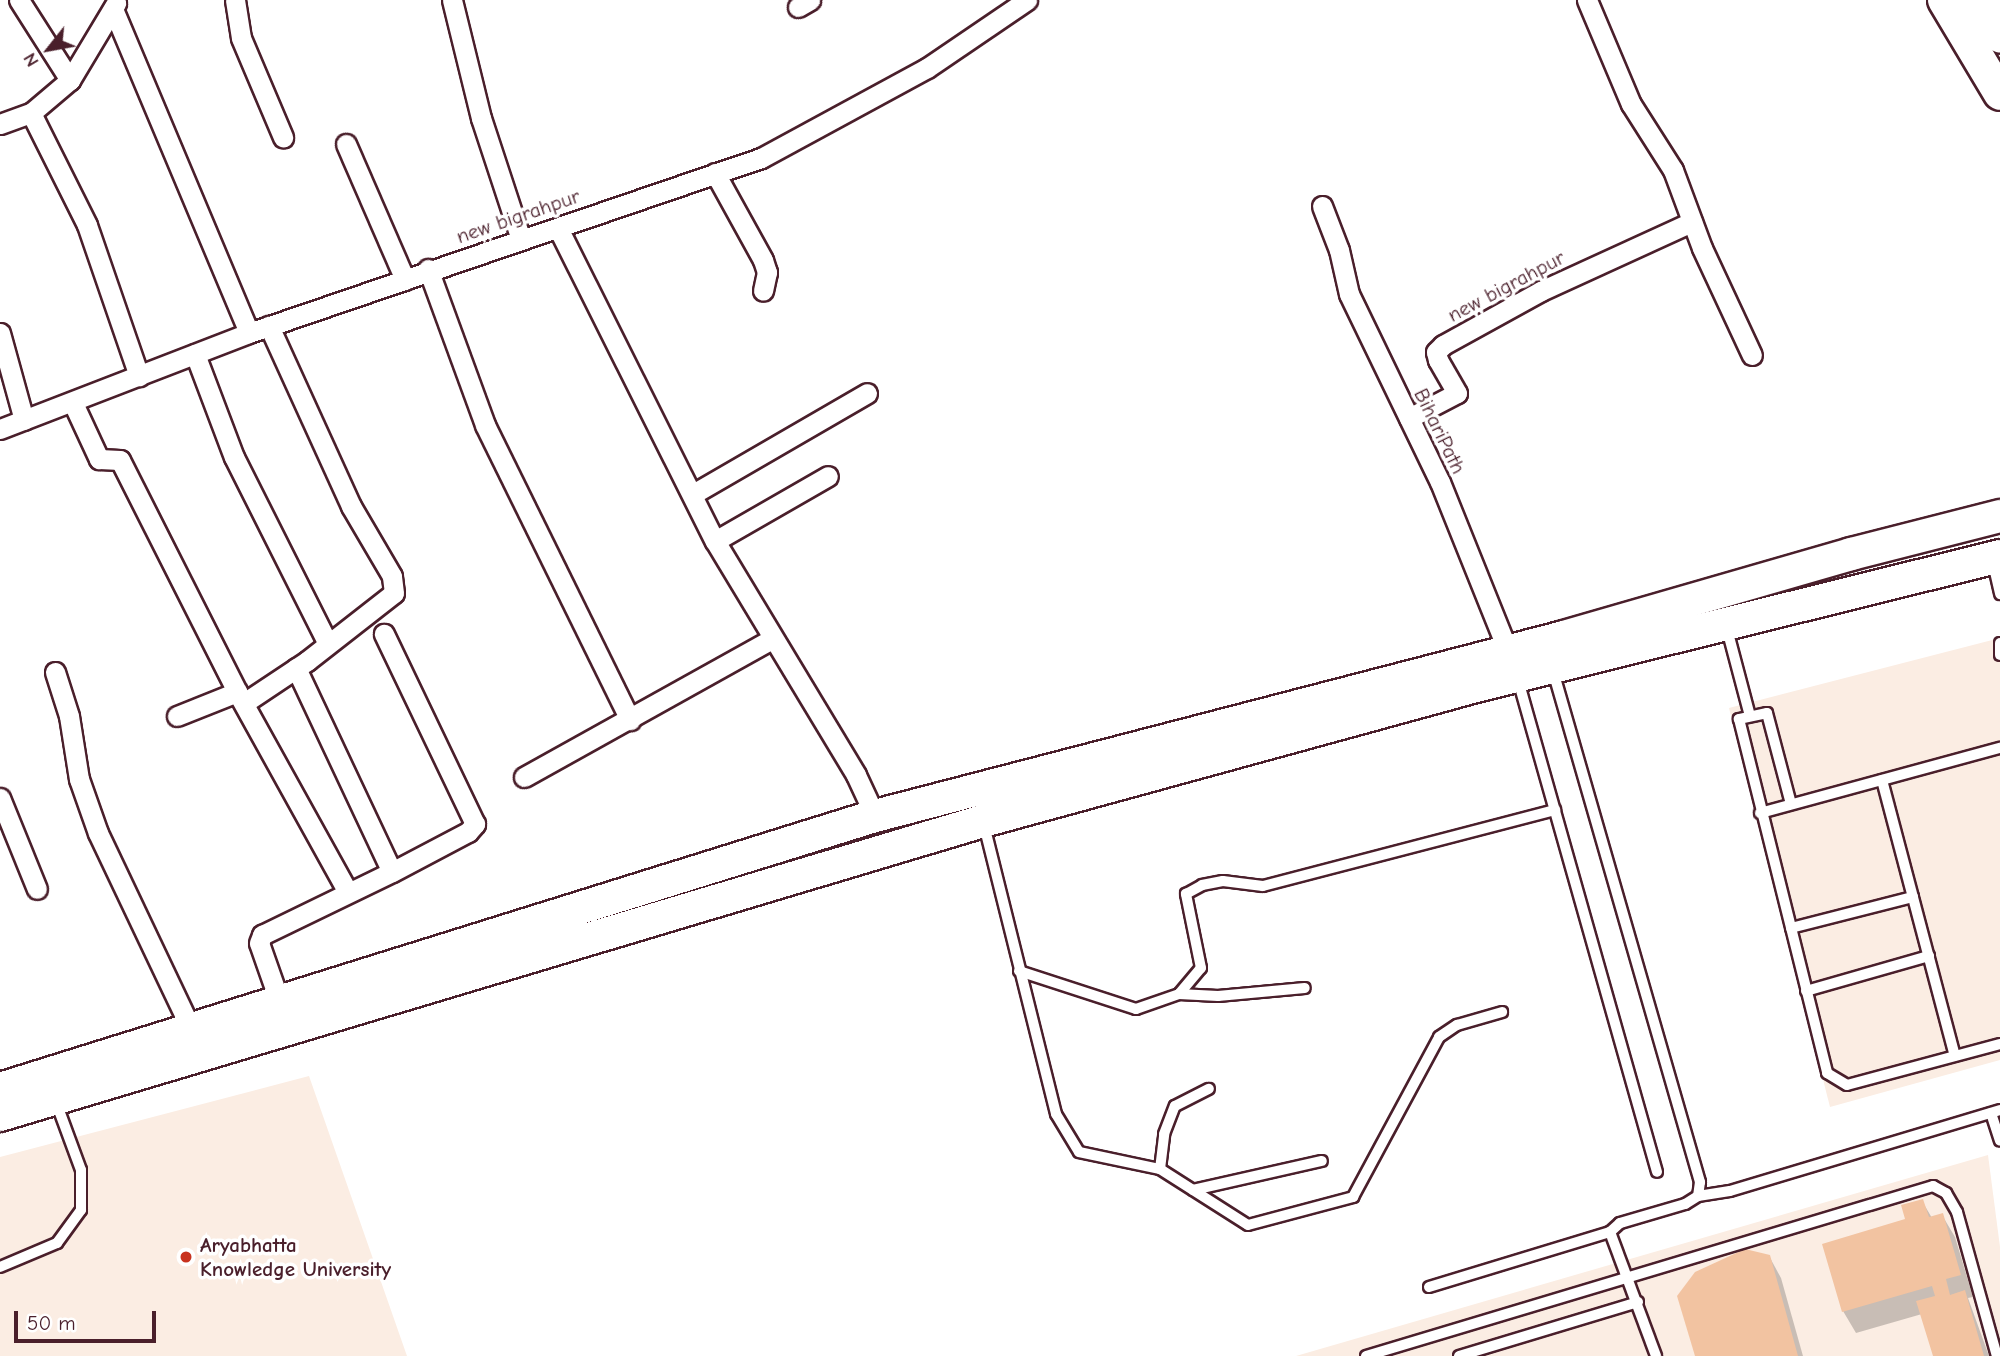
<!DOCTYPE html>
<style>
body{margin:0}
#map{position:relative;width:2000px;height:1356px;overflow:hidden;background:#fff;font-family:"Comic Neue",sans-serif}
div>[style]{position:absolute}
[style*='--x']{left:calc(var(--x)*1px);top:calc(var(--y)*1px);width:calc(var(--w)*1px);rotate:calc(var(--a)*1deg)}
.built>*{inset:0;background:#fbede3}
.shadow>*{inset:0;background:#0003}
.building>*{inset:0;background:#f2c3a1}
.roads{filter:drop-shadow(2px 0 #4a1f2b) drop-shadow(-2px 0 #4a1f2b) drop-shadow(0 2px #4a1f2b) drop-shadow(0 -2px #4a1f2b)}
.lane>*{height:10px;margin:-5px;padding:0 5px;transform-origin:5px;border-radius:5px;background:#fff}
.street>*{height:19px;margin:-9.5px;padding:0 9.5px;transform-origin:9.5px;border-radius:9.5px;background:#fff}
.primary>*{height:32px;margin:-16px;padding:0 16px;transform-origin:16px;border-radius:16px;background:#fff}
.highway>*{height:37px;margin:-18.5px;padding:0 18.5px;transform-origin:18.5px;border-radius:18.5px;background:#fff}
.dots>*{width:19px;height:19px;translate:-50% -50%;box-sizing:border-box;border:4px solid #fff;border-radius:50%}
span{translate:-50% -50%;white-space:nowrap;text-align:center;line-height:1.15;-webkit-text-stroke:7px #fff;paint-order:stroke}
.street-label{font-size:21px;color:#4a1f2b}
.poi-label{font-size:21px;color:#4a1f2b;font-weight:700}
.left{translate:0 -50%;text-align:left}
.north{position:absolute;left:14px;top:14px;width:70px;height:70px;-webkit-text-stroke:5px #fff;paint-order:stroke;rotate:239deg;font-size:19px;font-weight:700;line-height:28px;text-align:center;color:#4a1f2b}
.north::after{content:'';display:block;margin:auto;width:24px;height:32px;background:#4a1f2b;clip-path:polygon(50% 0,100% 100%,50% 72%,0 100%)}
.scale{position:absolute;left:14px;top:1311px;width:142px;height:32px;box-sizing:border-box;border:4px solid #4a1f2b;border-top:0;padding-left:9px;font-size:21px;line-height:24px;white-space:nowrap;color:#4a1f2b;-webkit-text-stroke:5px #fff;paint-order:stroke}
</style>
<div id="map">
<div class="built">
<div style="clip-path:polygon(2000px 638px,2000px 1060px,1830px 1107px,1729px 708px)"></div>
<div style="clip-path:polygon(309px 1076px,407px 1356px,0 1356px,0 1157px)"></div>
<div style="clip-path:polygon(1988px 1155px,2000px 1247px,2000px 1356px,1296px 1356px)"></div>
</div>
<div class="shadow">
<div style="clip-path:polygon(1922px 1201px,1932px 1218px,1942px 1215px,1955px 1237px,1973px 1297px,1968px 1298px,1989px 1356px,1934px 1356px,1922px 1314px,1856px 1333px,1843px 1311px)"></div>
<div style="clip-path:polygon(1769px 1256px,1781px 1278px,1803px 1356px,1697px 1356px)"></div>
</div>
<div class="building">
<div style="clip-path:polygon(1923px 1199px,1929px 1217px,1943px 1213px,1961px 1275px,1946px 1279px,1950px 1295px,1965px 1290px,1984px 1356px,1933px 1356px,1916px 1301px,1935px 1296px,1932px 1286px,1842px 1312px,1822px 1244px,1905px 1219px,1901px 1205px)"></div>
<div style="clip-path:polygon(1745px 1249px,1770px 1255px,1798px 1356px,1695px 1356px,1677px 1296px,1695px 1272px)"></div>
</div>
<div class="roads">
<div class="lane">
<div style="--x:1993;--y:563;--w:32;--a:77"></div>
<div style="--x:1727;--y:629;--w:90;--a:75.2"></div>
<div style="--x:2000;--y:643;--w:12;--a:90"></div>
<div style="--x:1553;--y:671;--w:532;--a:73.95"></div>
<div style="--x:1700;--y:1182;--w:14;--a:98"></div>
<div style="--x:1698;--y:1196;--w:15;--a:148"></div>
<div style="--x:1685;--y:1204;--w:68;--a:163.7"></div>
<div style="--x:1620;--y:1223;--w:13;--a:138"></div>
<div style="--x:1610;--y:1232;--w:132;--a:69.6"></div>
<div style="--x:1518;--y:680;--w:511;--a:74.22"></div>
<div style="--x:1882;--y:780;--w:285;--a:75.2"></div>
<div style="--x:1791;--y:804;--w:94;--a:-104.8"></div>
<div style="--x:1767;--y:713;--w:29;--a:168"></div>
<div style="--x:1739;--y:719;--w:365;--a:76"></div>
<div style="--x:1827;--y:1073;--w:23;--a:31"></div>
<div style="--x:1847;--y:1085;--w:158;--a:-15"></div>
<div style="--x:1760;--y:813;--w:249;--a:-15.2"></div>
<div style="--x:984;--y:825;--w:298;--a:76"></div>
<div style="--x:1056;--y:1114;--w:44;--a:58.8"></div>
<div style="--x:1079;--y:1152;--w:83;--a:11.9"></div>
<div style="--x:1160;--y:1169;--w:104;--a:32.5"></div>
<div style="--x:1248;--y:1225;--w:109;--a:-14.9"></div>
<div style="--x:1353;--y:1197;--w:182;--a:-61.7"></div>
<div style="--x:1439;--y:1037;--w:22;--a:-34"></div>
<div style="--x:1457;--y:1025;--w:47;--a:-16.1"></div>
<div style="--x:1791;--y:928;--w:126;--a:-14.3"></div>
<div style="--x:1019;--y:971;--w:123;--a:18"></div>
<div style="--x:1136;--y:1009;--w:46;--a:-19.2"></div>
<div style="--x:1179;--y:994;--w:39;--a:3"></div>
<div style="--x:1218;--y:996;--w:87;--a:-5.3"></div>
<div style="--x:1806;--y:991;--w:128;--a:-15.9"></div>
<div style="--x:1179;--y:994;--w:34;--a:-50"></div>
<div style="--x:1201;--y:968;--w:76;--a:-101.5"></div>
<div style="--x:1186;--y:894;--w:18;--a:-29"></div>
<div style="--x:1202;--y:885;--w:21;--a:-11"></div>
<div style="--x:1223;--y:881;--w:40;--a:7.1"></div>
<div style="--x:1263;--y:886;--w:302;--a:-14.6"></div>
<div style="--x:1991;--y:1113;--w:29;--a:72"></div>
<div style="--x:1160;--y:1169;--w:35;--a:-83"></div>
<div style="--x:1164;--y:1134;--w:30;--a:-69"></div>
<div style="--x:1175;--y:1106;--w:38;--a:-27"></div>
<div style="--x:1193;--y:1190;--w:132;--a:-12.7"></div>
<div style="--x:1698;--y:1196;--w:32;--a:-9"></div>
<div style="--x:1730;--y:1191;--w:282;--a:-16.7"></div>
<div style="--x:0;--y:1267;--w:62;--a:-22.8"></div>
<div style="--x:57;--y:1243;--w:41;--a:-54"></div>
<div style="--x:81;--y:1210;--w:40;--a:-90"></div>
<div style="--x:81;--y:1170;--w:72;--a:-110.2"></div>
<div style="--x:1429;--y:1287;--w:189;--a:-16.9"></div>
<div style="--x:1366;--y:1356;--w:592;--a:-16.69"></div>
<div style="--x:1933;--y:1186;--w:15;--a:28"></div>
<div style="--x:1946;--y:1193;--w:22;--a:60"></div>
<div style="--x:1957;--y:1212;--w:149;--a:74.5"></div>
<div style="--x:1459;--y:1356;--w:187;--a:-16.8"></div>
</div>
<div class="street">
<div style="--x:19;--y:0;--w:95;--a:57.5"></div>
<div style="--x:235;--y:0;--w:38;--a:81"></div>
<div style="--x:241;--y:38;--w:108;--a:67"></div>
<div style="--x:452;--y:0;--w:122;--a:76.2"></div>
<div style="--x:481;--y:118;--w:128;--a:71.8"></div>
<div style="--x:1587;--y:0;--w:113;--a:67.1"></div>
<div style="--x:1631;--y:104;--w:78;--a:57.5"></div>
<div style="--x:1673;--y:170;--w:83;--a:69.6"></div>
<div style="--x:1702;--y:248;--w:118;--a:65"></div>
<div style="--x:798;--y:7;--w:14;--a:-30"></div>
<div style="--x:113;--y:9;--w:351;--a:67.2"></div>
<div style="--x:31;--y:113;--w:125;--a:63.4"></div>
<div style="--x:87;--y:225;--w:160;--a:71"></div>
<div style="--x:0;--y:124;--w:33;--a:-20"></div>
<div style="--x:31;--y:113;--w:51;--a:-40.2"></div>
<div style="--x:70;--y:80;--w:90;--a:-59.1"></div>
<div style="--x:346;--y:144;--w:148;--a:66.5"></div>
<div style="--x:715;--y:173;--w:99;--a:61.1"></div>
<div style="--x:763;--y:260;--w:13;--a:72"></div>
<div style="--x:767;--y:272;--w:19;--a:102"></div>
<div style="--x:1322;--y:206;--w:47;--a:68.9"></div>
<div style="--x:1339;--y:250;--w:45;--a:77.2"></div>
<div style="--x:1349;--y:294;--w:209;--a:64.2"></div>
<div style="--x:1440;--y:482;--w:191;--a:68.1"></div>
<div style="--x:558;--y:228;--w:350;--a:63.4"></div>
<div style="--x:715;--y:541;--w:273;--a:58.9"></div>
<div style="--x:856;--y:775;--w:45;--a:65.1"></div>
<div style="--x:428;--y:269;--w:166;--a:69.9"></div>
<div style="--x:485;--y:425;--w:329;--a:63.8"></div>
<div style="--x:0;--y:333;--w:90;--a:74.6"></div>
<div style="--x:195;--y:354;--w:110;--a:69.3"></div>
<div style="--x:234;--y:457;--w:209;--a:63.3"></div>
<div style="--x:73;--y:403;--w:62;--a:65.1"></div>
<div style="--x:99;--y:459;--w:21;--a:3"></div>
<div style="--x:120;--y:460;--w:260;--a:63.2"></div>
<div style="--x:237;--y:692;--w:229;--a:61"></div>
<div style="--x:1409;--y:418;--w:54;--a:-27.5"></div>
<div style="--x:1457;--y:393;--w:38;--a:-120"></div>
<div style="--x:1438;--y:360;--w:8;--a:-104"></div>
<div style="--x:1436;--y:352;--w:10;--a:-45"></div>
<div style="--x:1443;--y:345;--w:112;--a:-28.9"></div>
<div style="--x:1541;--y:291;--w:166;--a:-24.6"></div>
<div style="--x:0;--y:429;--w:267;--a:-21.1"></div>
<div style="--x:249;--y:333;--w:541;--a:-18.87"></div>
<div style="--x:761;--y:158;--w:189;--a:-28.5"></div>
<div style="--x:927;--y:68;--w:121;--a:-34.2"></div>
<div style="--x:693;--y:494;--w:201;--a:-30.1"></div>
<div style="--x:715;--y:541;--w:130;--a:-29.9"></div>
<div style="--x:296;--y:668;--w:225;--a:64.8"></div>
<div style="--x:55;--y:672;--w:46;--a:72.3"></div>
<div style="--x:69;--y:716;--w:64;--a:81"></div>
<div style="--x:79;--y:779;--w:57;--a:70.6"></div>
<div style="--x:98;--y:833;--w:228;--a:64.6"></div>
<div style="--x:244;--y:703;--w:76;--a:-33.7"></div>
<div style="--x:307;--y:661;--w:110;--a:-38"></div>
<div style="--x:394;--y:593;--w:17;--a:-97"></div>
<div style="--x:392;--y:576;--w:81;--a:-120.4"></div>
<div style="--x:351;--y:506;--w:198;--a:-114.5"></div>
<div style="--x:177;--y:716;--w:65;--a:-21.8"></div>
<div style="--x:524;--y:777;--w:284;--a:-29.1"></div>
<div style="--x:0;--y:798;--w:98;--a:67.9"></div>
<div style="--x:279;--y:1000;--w:60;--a:-109.3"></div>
<div style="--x:259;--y:943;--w:9;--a:-69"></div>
<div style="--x:262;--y:935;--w:144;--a:-25.9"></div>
<div style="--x:392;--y:872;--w:86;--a:-27.8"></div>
<div style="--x:468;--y:832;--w:11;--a:-49"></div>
<div style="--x:475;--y:824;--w:211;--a:-115.6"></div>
</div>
<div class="primary">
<div style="--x:1944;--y:0;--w:109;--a:59.2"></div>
<div style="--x:0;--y:1089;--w:917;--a:-17.33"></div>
<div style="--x:875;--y:816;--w:712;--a:-14.56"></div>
<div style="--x:1564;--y:637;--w:299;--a:-16.1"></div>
<div style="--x:1851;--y:554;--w:154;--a:-14.3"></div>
<div style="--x:0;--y:1115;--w:1026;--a:-16.65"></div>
<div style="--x:983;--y:821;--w:507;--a:-15.32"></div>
<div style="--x:1472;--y:687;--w:544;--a:-13.93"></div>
</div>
<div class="highway">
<div style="--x:1980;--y:0;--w:39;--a:59"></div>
</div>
</div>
<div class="dots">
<div style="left:186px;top:1257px;background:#c8321e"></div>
</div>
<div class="street-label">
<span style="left:518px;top:216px;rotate:-19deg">new bigrahpur</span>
<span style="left:1506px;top:286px;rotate:-28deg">new bigrahpur</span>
<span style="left:1440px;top:431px;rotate:64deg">BihariPath</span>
</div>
<div class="poi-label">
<span class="left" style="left:200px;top:1257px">Aryabhatta<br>Knowledge University</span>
</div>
<div class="north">N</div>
<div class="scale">50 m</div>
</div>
